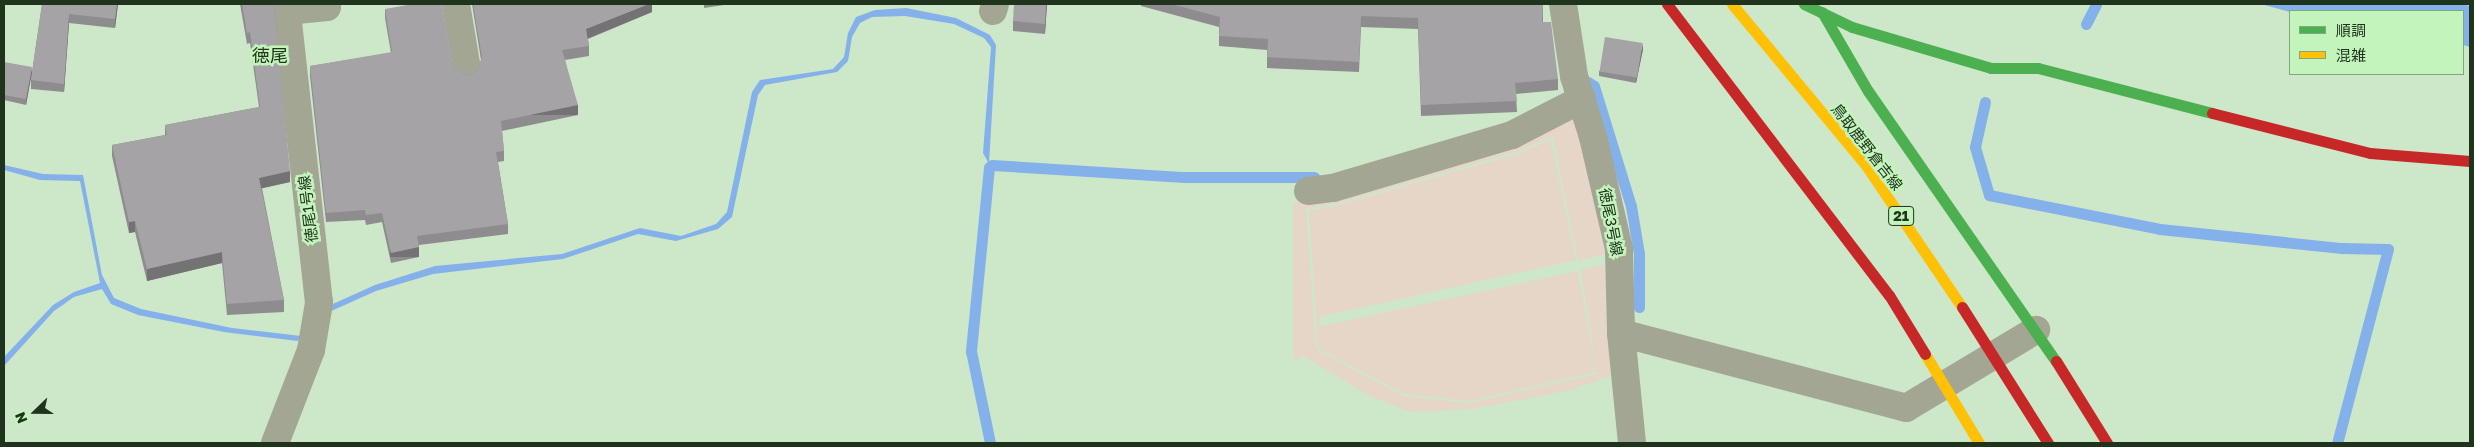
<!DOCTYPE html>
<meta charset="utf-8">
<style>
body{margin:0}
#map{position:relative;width:2474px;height:447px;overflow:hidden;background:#cde7c9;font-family:"Golos Text","Noto Sans JP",sans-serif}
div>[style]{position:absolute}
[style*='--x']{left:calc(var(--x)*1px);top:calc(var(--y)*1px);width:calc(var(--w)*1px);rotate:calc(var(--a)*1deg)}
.green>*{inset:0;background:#e5d6c7}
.water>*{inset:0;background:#85b1ea}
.stream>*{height:11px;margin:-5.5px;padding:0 5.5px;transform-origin:5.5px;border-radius:5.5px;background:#85b1ea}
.street>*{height:28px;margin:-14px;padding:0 14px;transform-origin:14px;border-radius:14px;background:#a2a692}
.fast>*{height:11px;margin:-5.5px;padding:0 5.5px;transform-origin:5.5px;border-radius:5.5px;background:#4caf50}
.jam>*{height:11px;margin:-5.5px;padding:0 5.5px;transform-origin:5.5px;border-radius:5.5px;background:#c62828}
.slow-bridge>*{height:11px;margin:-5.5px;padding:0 5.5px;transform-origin:5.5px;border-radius:5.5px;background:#ffc107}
.jam-bridge>*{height:11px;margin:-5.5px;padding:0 5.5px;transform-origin:5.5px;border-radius:5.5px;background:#c62828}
.wall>*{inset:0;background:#8f8c8f}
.shaded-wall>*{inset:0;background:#747274;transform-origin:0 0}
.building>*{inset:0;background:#a6a3a6;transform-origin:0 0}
span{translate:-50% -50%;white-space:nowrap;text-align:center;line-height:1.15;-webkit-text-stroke:5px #c3f4bc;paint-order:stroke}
.shield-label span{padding:1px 4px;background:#c3f4bc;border:1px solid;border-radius:4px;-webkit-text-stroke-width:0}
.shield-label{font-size:14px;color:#20331d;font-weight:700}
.street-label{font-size:15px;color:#20331d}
.quarter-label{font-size:18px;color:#20331d}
.frame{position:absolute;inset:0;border:5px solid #20331d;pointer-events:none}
.legend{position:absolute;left:2289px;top:10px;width:175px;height:65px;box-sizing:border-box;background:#c3f4bc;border:1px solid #82a77c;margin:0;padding:6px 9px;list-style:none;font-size:15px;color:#20331d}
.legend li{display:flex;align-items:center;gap:10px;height:25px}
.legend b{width:25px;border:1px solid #82a77c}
.north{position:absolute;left:10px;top:387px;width:50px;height:50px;-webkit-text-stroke:4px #c3f4bc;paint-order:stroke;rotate:248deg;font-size:14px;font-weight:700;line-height:20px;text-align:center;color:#20331d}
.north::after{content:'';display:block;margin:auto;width:18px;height:22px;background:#20331d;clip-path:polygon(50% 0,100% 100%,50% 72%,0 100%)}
</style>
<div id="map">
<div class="green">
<div style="clip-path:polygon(1573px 116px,1599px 206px,1606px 254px,1578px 261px,1553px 137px,1516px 152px,1332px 205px,1306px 208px,1316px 349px,1403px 396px,1469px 403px,1597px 374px,1581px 270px,1606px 264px,1610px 376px,1571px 390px,1473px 409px,1410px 412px,1368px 395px,1302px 355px,1298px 360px,1293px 357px,1293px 202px,1305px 202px)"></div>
<div style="clip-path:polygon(1551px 140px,1576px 260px,1319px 317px,1321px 326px,1578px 271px,1596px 372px,1469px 401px,1404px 394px,1318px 348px,1309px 210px,1332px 207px,1517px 154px)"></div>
</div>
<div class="water">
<div style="clip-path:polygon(2261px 4px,2461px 4px,2470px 6px,2470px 47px,2463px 45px,2463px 11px,2290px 12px)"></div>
<div style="clip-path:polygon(906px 8px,956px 18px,990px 35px,996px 45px,989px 164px,983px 153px,991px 47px,984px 38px,954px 24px,905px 16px,872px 17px,860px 23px,852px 37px,848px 61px,837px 72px,765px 85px,758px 95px,732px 217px,718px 229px,676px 241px,638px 234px,563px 259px,433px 274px,376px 291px,329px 312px,326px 307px,375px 285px,435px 266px,562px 254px,640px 228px,681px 236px,716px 224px,727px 212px,752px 92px,760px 80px,833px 69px,844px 57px,848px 33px,856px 17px,875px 10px)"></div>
<div style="clip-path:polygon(4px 165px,43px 174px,83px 175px,102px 275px,114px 298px,141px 309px,232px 328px,301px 336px,298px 341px,224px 332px,138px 315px,111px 304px,102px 289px,74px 297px,54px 311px,4px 366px,4px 357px,53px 305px,74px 292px,100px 283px,80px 181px,40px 180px,4px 170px)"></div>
</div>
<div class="stream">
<div style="--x:2086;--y:24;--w:22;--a:-63"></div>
<div style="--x:1588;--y:82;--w:7;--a:34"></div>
<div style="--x:1594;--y:86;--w:126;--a:72.9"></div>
<div style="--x:1631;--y:206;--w:49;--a:80.5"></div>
<div style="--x:1639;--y:254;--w:53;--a:90"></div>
<div style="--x:1985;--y:102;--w:46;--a:102.5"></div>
<div style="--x:1975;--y:147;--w:50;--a:73.7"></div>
<div style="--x:1989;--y:195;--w:174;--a:11.2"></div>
<div style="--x:2160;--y:229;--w:183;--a:6"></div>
<div style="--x:2342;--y:248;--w:46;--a:1.2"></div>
<div style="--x:2388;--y:249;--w:201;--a:104.7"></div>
<div style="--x:992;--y:165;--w:193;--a:3.6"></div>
<div style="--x:1185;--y:177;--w:129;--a:0"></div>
<div style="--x:989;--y:167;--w:185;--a:95.6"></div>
<div style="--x:971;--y:351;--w:94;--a:78.3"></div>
</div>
<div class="street">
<div style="--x:456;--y:4;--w:66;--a:80.4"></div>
<div style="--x:1563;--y:4;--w:73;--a:81.3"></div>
<div style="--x:1574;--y:76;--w:64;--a:72.7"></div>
<div style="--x:1593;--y:137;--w:115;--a:76.9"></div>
<div style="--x:1619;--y:249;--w:84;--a:88.6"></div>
<div style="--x:1621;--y:333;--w:111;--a:84.3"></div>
<div style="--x:993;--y:11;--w:7;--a:-74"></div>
<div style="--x:1308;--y:191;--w:25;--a:-7"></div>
<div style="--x:1333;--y:188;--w:187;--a:-16.5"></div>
<div style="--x:1512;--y:135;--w:79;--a:-27.2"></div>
<div style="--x:1621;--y:333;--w:295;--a:14.7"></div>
<div style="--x:1906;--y:408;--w:152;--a:-31"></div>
<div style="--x:275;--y:443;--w:100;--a:-68.8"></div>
<div style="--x:311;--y:350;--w:48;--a:-80.3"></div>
<div style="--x:319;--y:303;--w:294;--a:-96.3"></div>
<div style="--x:287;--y:11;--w:40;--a:-5.7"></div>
<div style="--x:327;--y:7;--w:3;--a:-90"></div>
</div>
<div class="fast">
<div style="--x:1804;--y:4;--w:53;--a:25.6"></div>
<div style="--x:1852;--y:27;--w:145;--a:16.4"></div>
<div style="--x:1991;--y:68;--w:47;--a:0"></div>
<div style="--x:2038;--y:68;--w:180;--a:14.5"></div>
<div style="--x:1822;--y:12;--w:91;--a:59.8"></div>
<div style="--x:1868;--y:91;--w:329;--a:55.2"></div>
</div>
<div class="jam">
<div style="--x:2212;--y:113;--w:163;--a:14.2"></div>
<div style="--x:2370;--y:153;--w:100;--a:4.6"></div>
<div style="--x:2056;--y:361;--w:97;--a:58.1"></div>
</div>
<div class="slow-bridge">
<div style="--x:1732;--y:4;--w:208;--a:50.3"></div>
<div style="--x:1865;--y:164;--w:173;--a:55.9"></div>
<div style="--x:1925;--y:354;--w:104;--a:58.8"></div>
</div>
<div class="jam-bridge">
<div style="--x:1667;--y:4;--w:366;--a:52.7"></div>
<div style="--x:1889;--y:295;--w:69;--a:58.6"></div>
<div style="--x:1962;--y:307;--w:161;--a:57.7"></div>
</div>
<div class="wall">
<div style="clip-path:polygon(42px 4px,118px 4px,115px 28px,69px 23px,64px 92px,31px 89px,31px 76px,26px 105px,4px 100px,4px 62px,32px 72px)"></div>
<div style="clip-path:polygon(240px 4px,274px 4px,290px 182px,262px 188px,284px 300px,284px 312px,227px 315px,222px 263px,147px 281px,135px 232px,129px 233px,112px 156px,112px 145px,165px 135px,165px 125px,259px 107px,250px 43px,247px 44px)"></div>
<div style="clip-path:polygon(472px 4px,652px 4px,652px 12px,588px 39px,589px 46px,589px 56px,565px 60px,578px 115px,502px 131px,504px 151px,504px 161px,498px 162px,508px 224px,508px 234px,419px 245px,419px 257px,391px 263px,382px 222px,366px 225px,365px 220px,326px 222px,310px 76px,310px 66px,391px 53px,385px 18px,385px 9px,452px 62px,455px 69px,469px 75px,477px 71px,481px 60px)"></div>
<div style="clip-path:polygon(704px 4px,731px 4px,704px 8px)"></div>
<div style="clip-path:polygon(1047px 4px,1045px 34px,1013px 31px,1013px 21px)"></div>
<div style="clip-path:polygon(1141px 4px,1543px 4px,1543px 22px,1558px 79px,1558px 90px,1516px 94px,1517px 112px,1421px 116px,1418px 29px,1361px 27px,1359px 72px,1267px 68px,1267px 50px,1219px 46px,1219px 27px,1141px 6px)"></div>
<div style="clip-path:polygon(1643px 49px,1636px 83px,1599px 76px,1599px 71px)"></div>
</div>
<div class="shaded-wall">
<div style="clip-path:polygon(117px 4px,118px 4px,115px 28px,115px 19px)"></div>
<div style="clip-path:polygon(649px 4px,652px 4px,652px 12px,586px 39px,586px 29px)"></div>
<div style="clip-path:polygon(1046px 4px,1047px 4px,1045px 34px,1045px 24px)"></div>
<div style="clip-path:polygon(69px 14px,69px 23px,64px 92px,64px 84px)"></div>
<div style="clip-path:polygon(1643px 43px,1643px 49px,1636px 83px,1636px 78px)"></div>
<div style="clip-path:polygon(32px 67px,32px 73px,26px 105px,26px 99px)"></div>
<div style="left:578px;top:105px;width:10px;height:79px;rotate:90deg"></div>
<div style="clip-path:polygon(290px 171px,290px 182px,259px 189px,259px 178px)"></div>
<div style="clip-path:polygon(135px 221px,135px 232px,129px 233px,129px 222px)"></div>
<div style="left:419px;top:247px;width:10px;height:29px;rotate:90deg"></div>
<div style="clip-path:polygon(222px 252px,222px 263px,147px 281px,147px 269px)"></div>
</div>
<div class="building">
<div style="clip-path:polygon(42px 4px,117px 4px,115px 19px,69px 14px,64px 84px,31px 80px)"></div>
<div style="clip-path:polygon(242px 4px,274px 4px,290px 171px,259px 178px,284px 300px,227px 304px,222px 252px,147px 269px,135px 221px,129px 222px,112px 145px,167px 135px,165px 125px,260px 107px,250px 32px,247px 33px)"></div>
<div style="clip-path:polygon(413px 4px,442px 4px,452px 62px,455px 69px,469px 75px,477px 71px,482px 57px,473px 4px,649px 4px,586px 29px,589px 46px,562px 50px,578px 105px,501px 121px,504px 151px,496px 152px,508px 224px,417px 236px,419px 247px,391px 253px,382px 213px,366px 215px,365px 210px,326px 213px,310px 66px,392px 52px,385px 9px)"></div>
<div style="clip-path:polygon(1014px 4px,1046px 4px,1045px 24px,1013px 21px)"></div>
<div style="clip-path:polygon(1171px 4px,1543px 4px,1542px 22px,1551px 22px,1558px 79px,1515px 83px,1517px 101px,1421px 105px,1418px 18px,1361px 16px,1359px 62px,1267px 57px,1268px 39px,1219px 36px,1220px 17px)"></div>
<div style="left:1605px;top:37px;width:38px;height:35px;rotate:9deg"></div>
<div style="clip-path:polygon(4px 62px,32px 67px,26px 99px,4px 95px)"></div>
</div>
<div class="shield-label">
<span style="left:1901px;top:216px">21</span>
</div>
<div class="street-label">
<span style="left:1867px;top:147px;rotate:52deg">鳥取鹿野倉吉線</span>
<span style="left:308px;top:209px;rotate:-97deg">徳尾1号線</span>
<span style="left:1611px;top:222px;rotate:79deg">徳尾3号線</span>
</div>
<div class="quarter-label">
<span style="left:270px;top:55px">徳尾</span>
</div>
<div class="frame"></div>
<ul class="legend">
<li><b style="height:6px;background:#4caf50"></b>順調</li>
<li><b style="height:6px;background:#ffc107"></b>混雑</li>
</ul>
<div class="north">N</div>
</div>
